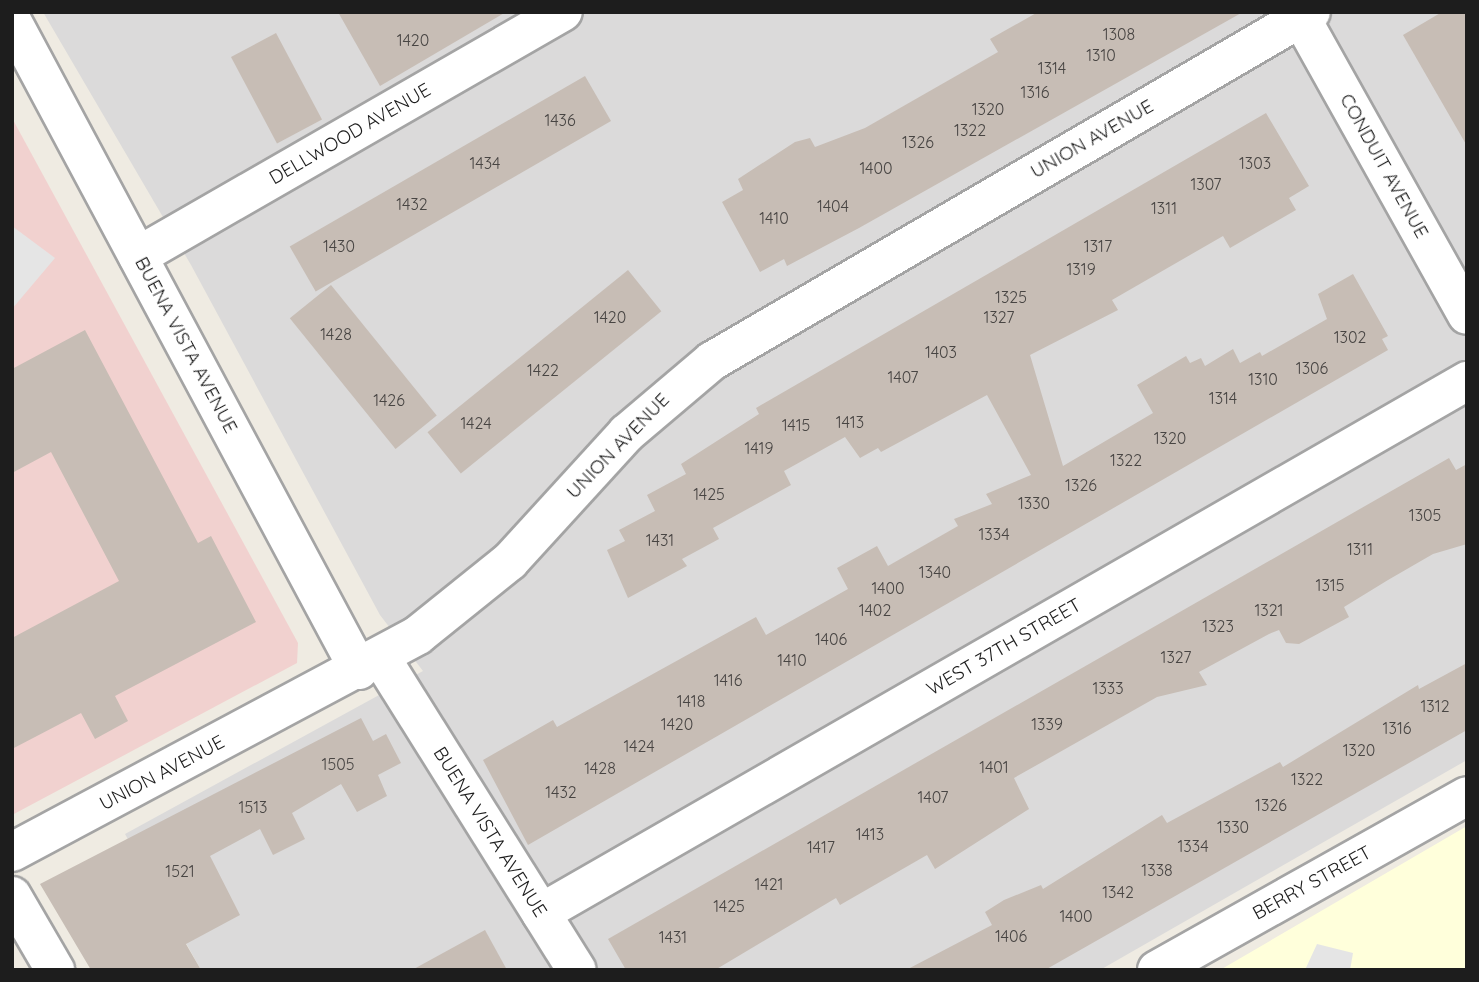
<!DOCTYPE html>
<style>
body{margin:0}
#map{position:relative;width:1479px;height:982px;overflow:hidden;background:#efebe2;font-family:Quicksand,sans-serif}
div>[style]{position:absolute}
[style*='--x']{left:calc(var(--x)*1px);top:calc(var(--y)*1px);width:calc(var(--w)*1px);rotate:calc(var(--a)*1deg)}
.residential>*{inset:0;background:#dbdada}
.commercial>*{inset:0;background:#f1d1cf}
.education>*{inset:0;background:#ffffdb}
.parking>*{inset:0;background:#e5e5e5}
.building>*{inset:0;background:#c7bdb5;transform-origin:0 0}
.roads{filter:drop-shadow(2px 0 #a4a4a4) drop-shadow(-2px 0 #a4a4a4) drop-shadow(0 2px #a4a4a4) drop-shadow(0 -2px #a4a4a4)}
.minor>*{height:38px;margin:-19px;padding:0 19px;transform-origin:19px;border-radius:19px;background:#fff}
span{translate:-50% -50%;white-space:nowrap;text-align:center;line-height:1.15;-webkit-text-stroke:5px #fff;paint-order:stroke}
.number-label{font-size:16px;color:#484543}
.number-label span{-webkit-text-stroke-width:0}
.street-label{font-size:19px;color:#1d1d1d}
.frame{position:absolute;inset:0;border:14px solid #1d1d1d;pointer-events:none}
</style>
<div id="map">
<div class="residential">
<div style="clip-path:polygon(43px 12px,1467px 12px,1467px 760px,1100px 970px,201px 970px,125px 834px,423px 671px,380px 615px,191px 265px)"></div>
</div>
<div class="commercial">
<div style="clip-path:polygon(12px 118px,298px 643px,297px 663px,12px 815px)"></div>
</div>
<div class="education">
<div style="clip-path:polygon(1467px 826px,1467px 970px,1220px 970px)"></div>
</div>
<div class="parking">
<div style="clip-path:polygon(12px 226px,55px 258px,12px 309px)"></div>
<div style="clip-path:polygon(1317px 944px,1353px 953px,1350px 970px,1305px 970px)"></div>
</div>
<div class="building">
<div style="clip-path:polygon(338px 12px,506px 12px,380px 86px)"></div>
<div style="clip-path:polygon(1038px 12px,1243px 12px,859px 228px,787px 266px,784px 259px,760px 272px,722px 202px,743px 190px,738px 179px,795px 142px,810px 138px,815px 147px,865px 128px,998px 52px,990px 39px)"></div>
<div style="clip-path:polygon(1442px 12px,1467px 12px,1467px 146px,1403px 35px)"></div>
<div style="left:276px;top:33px;width:98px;height:51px;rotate:62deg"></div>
<div style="left:585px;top:76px;width:52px;height:341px;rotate:60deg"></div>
<div style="clip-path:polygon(1266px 113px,1309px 186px,1289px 198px,1296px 210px,1230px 248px,1223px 236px,1112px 300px,1118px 310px,1030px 355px,1063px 466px,1153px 413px,1137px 385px,1186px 356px,1190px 363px,1201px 358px,1205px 366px,1233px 349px,1240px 363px,1260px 352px,1262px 356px,1327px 319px,1318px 294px,1353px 274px,1388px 336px,1382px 339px,1388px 350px,528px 845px,483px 760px,553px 720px,557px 727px,756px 617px,766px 635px,848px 589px,837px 568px,877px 546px,888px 566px,958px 526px,954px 519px,992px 504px,986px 494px,1031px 475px,987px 395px,881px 452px,878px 448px,860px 458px,845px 437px,784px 471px,791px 485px,713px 528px,719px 539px,682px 559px,687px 566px,628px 598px,607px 550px,625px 541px,619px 530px,655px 511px,647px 495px,686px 474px,681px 464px,759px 414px,756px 408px)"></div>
<div style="left:628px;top:270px;width:53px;height:258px;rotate:51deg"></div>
<div style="left:331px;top:285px;width:168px;height:53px;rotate:51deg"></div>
<div style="clip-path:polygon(85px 330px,198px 543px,211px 536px,256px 622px,115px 696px,128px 721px,95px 739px,81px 713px,12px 749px,12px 638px,119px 581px,51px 452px,12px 473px,12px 369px)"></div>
<div style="clip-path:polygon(1449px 458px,1456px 470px,1467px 464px,1467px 544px,1433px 554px,1388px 580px,1344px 607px,1349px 617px,1299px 644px,1286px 643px,1279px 630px,1269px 634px,1199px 672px,1207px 685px,1157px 697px,1014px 778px,1029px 809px,935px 869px,927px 855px,840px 905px,836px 898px,715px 970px,626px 970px,608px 939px)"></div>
<div style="clip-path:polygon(1467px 663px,1467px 730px,1045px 970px,906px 970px,992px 925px,985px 912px,1004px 900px,1041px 885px,1043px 889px,1162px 815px,1167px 823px,1280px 762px,1283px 767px,1418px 685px,1419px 689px)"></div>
<div style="clip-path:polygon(361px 718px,373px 741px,386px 734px,401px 763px,378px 775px,387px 796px,357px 812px,341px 784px,292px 813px,305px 839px,273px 855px,260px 829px,210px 856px,240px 915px,186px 944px,201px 970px,91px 970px,40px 884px)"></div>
<div style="clip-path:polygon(485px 930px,507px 970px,412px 970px)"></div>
</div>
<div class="roads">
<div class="minor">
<div style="--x:1291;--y:12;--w:12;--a:31"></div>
<div style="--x:1301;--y:18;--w:340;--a:60.8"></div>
<div style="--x:12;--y:21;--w:736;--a:61.87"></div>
<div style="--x:138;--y:256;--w:490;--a:-29.9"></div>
<div style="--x:381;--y:658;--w:368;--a:57.9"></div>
<div style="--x:12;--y:852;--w:460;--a:-28.1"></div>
<div style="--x:418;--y:635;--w:118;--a:-38.8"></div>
<div style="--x:510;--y:561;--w:173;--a:-47.6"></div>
<div style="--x:627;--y:433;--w:111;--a:-40.3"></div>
<div style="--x:712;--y:361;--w:693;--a:-30.23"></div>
<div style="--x:12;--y:896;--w:86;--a:59.8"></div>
<div style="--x:541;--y:913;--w:1068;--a:-29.88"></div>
<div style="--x:1157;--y:970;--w:355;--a:-29.3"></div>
</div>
</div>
<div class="number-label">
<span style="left:1119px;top:34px">1308</span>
<span style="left:413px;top:40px">1420</span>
<span style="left:1101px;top:55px">1310</span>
<span style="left:1052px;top:68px">1314</span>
<span style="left:1035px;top:92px">1316</span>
<span style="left:988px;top:109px">1320</span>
<span style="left:560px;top:120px">1436</span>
<span style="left:970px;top:130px">1322</span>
<span style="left:918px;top:142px">1326</span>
<span style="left:485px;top:163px">1434</span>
<span style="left:1255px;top:163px">1303</span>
<span style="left:876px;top:168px">1400</span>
<span style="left:1206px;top:184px">1307</span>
<span style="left:412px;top:204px">1432</span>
<span style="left:833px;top:206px">1404</span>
<span style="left:1164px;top:208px">1311</span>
<span style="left:774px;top:218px">1410</span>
<span style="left:339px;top:246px">1430</span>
<span style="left:1098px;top:246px">1317</span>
<span style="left:1081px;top:269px">1319</span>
<span style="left:1011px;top:297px">1325</span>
<span style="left:610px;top:317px">1420</span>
<span style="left:999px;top:317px">1327</span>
<span style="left:336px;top:334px">1428</span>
<span style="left:1350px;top:337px">1302</span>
<span style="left:941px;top:352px">1403</span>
<span style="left:1312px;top:368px">1306</span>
<span style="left:543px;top:370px">1422</span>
<span style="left:903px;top:377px">1407</span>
<span style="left:1263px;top:379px">1310</span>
<span style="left:1223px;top:398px">1314</span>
<span style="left:389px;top:400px">1426</span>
<span style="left:850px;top:422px">1413</span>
<span style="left:476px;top:423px">1424</span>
<span style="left:796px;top:425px">1415</span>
<span style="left:1170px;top:438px">1320</span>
<span style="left:759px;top:448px">1419</span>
<span style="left:1126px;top:460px">1322</span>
<span style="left:1081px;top:485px">1326</span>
<span style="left:709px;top:494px">1425</span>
<span style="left:1034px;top:503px">1330</span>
<span style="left:1425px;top:515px">1305</span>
<span style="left:994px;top:534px">1334</span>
<span style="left:660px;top:540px">1431</span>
<span style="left:1360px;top:549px">1311</span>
<span style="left:935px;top:572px">1340</span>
<span style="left:1330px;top:585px">1315</span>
<span style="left:888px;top:588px">1400</span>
<span style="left:875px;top:610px">1402</span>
<span style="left:1269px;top:610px">1321</span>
<span style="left:1218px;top:626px">1323</span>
<span style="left:831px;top:639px">1406</span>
<span style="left:1176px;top:657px">1327</span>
<span style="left:792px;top:660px">1410</span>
<span style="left:728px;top:680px">1416</span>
<span style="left:1108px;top:688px">1333</span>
<span style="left:691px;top:701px">1418</span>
<span style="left:1435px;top:706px">1312</span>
<span style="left:677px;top:724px">1420</span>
<span style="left:1047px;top:724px">1339</span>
<span style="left:1397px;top:728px">1316</span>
<span style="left:639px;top:746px">1424</span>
<span style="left:1359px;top:750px">1320</span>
<span style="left:338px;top:764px">1505</span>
<span style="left:994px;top:767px">1401</span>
<span style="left:600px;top:768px">1428</span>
<span style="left:1307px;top:779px">1322</span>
<span style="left:561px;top:792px">1432</span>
<span style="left:933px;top:797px">1407</span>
<span style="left:1271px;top:805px">1326</span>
<span style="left:253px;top:807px">1513</span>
<span style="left:1233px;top:827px">1330</span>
<span style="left:870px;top:834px">1413</span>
<span style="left:1193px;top:846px">1334</span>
<span style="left:821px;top:847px">1417</span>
<span style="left:1157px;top:870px">1338</span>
<span style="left:180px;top:871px">1521</span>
<span style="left:769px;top:884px">1421</span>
<span style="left:1118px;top:892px">1342</span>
<span style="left:729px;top:906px">1425</span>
<span style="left:1076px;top:916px">1400</span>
<span style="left:1011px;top:936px">1406</span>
<span style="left:673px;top:937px">1431</span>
</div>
<div class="street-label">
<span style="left:350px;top:134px;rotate:-30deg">DELLWOOD AVENUE</span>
<span style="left:1092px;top:139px;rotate:-30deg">UNION AVENUE</span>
<span style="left:1384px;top:166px;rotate:61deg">CONDUIT AVENUE</span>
<span style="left:186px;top:345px;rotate:62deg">BUENA VISTA AVENUE</span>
<span style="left:618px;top:446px;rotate:-46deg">UNION AVENUE</span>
<span style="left:1004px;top:647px;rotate:-30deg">WEST 37TH STREET</span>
<span style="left:162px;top:773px;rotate:-28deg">UNION AVENUE</span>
<span style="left:490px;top:832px;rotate:58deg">BUENA VISTA AVENUE</span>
<span style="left:1312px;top:883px;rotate:-29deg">BERRY STREET</span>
</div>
<div class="frame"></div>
</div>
